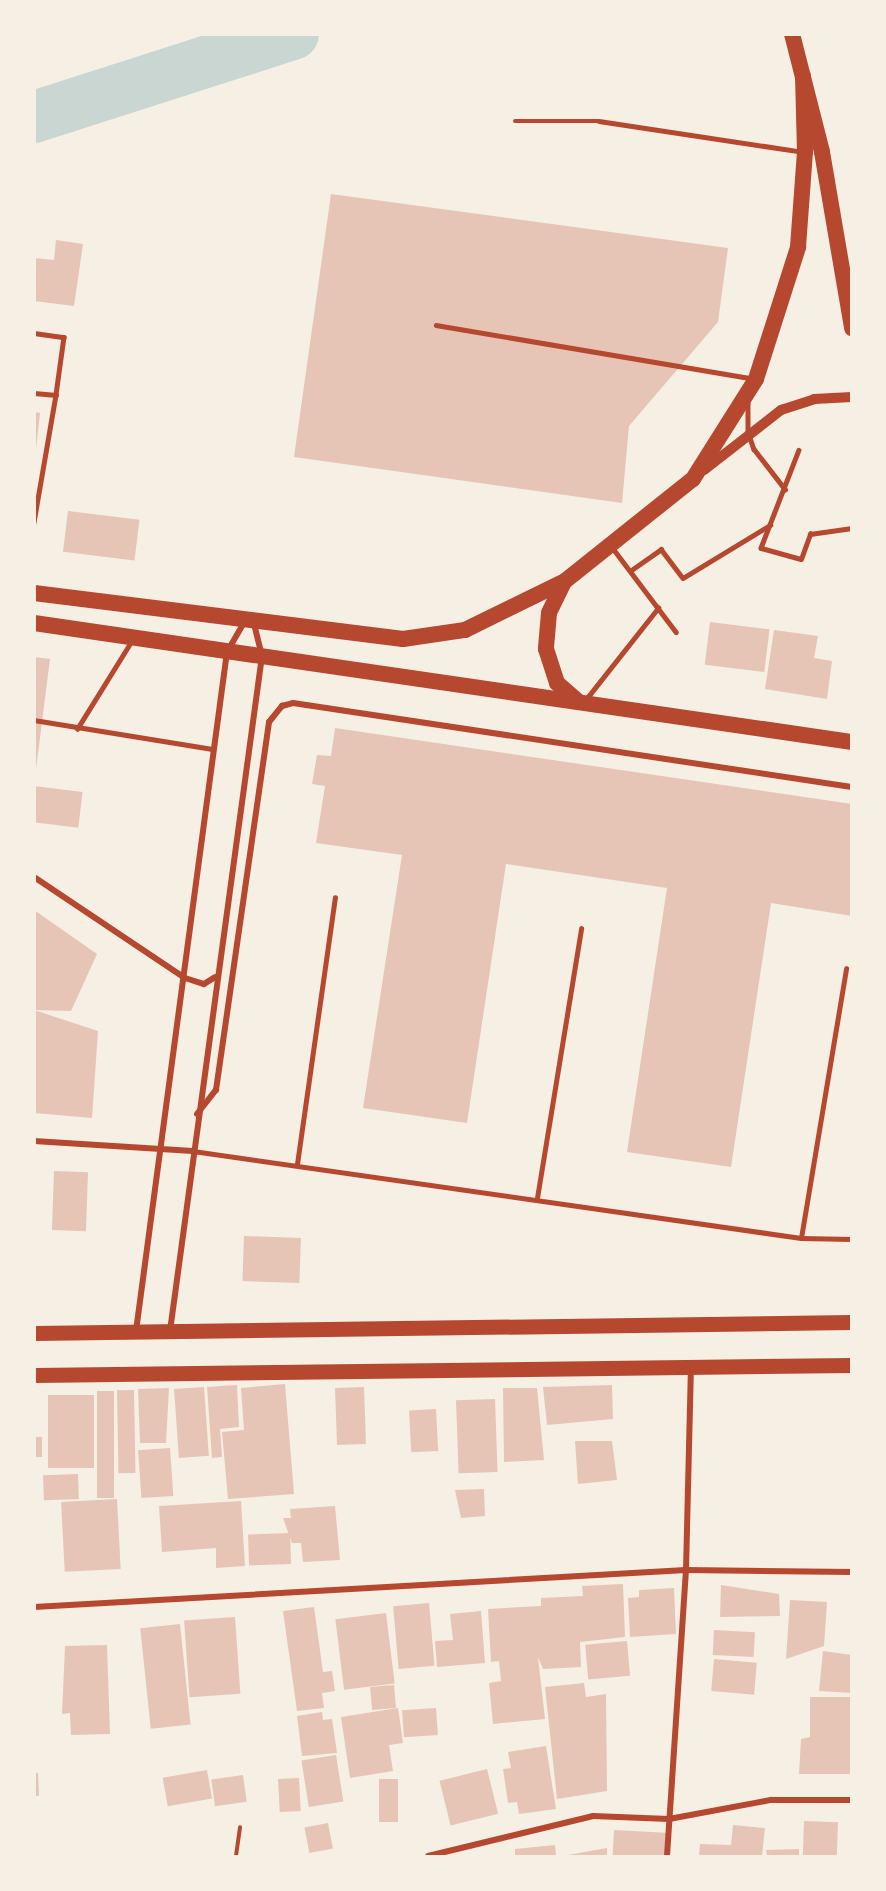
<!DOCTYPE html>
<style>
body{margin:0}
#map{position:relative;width:886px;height:1891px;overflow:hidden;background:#f6efe4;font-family:Overpass,sans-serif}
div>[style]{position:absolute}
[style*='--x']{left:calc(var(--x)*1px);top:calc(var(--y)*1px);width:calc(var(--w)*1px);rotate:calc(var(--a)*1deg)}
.river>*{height:52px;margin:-26px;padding:0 26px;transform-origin:26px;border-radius:26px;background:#c9d6d2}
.building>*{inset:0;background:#e6c5b7;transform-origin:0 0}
.path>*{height:4px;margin:-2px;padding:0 2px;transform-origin:2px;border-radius:2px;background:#b5482f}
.service>*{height:4.5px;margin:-2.25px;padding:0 2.25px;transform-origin:2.25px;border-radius:2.25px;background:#b5482f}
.minor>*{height:6px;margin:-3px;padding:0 3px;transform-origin:3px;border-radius:3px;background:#b5482f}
.tertiary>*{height:10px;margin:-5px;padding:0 5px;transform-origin:5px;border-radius:5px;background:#b5482f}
.primary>*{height:15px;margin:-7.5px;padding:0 7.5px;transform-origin:7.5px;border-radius:7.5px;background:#b5482f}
.trunk>*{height:16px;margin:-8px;padding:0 8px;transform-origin:8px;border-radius:8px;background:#b5482f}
span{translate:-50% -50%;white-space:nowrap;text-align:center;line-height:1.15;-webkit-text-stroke:5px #f6efe4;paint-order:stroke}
.frame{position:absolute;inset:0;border:36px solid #f6efe4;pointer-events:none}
</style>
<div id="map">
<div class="river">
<div style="--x:34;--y:117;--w:272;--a:-17.8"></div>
</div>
<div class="building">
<div style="clip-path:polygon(331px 194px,728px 248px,718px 322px,629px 426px,622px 503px,294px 457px)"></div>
<div style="clip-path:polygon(56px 240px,83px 244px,74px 306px,34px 301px,34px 258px,54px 260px)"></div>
<div style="clip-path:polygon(34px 412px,40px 413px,36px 449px,34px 449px)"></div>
<div style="left:68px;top:511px;width:72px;height:41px;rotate:7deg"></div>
<div style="left:710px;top:622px;width:60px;height:43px;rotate:7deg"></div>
<div style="clip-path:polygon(774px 630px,818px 636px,814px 658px,832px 661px,827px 699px,765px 689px)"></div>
<div style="clip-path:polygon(34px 657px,50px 659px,36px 769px,34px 768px)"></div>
<div style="clip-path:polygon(335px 728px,852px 804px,852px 916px,771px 903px,731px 1167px,627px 1152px,667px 888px,506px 864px,467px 1123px,363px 1108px,402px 855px,316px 843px,325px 786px,312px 784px,317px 755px,331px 756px)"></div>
<div style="left:34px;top:786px;width:49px;height:36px;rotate:7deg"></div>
<div style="clip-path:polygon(34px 910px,97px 954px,71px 1011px,34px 1010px)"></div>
<div style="clip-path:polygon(34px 1010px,98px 1031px,92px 1118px,34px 1113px)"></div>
<div style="left:54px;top:1171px;width:34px;height:59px;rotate:2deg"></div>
<div style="left:244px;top:1236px;width:57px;height:45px;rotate:2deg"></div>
<div style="clip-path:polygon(285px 1384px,294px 1494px,228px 1499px,222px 1432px,244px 1430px,241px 1388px)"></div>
<div style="clip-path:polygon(237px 1385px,239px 1427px,220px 1429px,222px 1457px,212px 1458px,207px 1387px)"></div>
<div style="clip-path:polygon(612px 1385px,613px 1419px,547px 1425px,543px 1387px)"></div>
<div style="left:204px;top:1387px;width:69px;height:30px;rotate:86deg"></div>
<div style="left:364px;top:1387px;width:57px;height:29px;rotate:88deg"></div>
<div style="clip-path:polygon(169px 1388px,166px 1443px,140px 1443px,138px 1389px)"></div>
<div style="clip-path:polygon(503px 1388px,537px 1388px,544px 1460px,504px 1462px)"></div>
<div style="left:134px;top:1390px;width:83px;height:17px;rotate:89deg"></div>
<div style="left:114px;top:1391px;width:107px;height:17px;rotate:90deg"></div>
<div style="left:94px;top:1395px;width:73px;height:46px;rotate:90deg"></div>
<div style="left:495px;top:1399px;width:73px;height:39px;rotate:88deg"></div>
<div style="left:436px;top:1409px;width:42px;height:27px;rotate:87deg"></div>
<div style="left:34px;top:1437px;width:8px;height:20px"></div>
<div style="clip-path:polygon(575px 1441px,612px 1441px,617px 1480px,578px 1484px)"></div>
<div style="left:170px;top:1448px;width:48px;height:32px;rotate:86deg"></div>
<div style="left:78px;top:1474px;width:25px;height:35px;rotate:88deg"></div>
<div style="clip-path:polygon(484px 1489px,485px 1516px,461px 1518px,455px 1490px)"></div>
<div style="left:117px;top:1499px;width:70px;height:56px;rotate:87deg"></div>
<div style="clip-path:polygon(241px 1501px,245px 1566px,216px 1568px,216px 1548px,162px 1552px,159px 1506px)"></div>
<div style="clip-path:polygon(335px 1506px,340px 1560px,303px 1562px,301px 1543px,292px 1543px,283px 1518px,291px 1518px,290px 1509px)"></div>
<div style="left:290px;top:1533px;width:31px;height:42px;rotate:88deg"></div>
<div style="clip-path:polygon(623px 1584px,625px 1637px,580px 1642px,581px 1667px,543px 1669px,538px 1657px,545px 1719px,493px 1724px,489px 1683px,501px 1681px,499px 1661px,491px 1662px,488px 1609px,541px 1606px,541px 1598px,583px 1596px,582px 1586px)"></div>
<div style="clip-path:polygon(721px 1585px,779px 1594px,780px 1616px,720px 1617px)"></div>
<div style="clip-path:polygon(674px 1588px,676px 1634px,630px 1637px,628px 1598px,639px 1597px,639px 1590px)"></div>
<div style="clip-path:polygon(790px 1600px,827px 1602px,824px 1646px,786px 1659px)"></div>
<div style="left:429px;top:1603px;width:63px;height:36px;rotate:85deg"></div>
<div style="clip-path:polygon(314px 1607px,323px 1672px,332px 1671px,335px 1691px,322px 1693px,324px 1708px,297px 1711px,283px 1611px)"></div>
<div style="clip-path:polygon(481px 1611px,485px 1663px,437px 1667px,435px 1641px,453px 1640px,450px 1614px)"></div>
<div style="left:386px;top:1613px;width:71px;height:51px;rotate:83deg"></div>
<div style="left:235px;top:1617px;width:77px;height:51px;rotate:86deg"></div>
<div style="left:180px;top:1624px;width:101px;height:40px;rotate:84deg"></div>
<div style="left:714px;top:1630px;width:41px;height:25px;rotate:3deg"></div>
<div style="left:627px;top:1641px;width:35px;height:42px;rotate:85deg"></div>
<div style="clip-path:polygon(107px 1645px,110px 1734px,71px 1735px,70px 1713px,62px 1714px,65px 1646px)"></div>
<div style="clip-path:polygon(823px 1651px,852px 1655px,852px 1693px,819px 1691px)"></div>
<div style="left:714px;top:1659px;width:43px;height:32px;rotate:5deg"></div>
<div style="clip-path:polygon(584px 1683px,586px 1697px,606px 1694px,607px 1791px,557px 1799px,545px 1687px)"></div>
<div style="left:394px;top:1685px;width:23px;height:24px;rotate:85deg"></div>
<div style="clip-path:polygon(810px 1697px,852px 1697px,850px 1774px,799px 1774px,801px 1739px,810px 1737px)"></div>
<div style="clip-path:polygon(398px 1708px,403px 1743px,389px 1745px,393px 1771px,350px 1778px,341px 1717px)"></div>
<div style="left:436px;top:1708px;width:27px;height:34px;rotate:86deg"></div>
<div style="clip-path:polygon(322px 1712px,323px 1720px,332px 1719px,337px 1753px,302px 1756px,297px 1716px)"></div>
<div style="clip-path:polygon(546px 1746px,556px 1809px,519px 1814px,517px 1802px,508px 1803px,503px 1769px,511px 1768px,508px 1752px)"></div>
<div style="left:336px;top:1755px;width:47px;height:35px;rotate:81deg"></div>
<div style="left:487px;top:1769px;width:46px;height:49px;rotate:76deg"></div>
<div style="left:207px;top:1770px;width:29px;height:45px;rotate:80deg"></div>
<div style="clip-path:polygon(34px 1773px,38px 1773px,39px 1796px,34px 1796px)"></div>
<div style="left:243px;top:1775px;width:27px;height:32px;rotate:82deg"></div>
<div style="left:299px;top:1778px;width:33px;height:21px;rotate:87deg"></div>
<div style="left:379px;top:1779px;width:19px;height:43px"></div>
<div style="left:804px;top:1821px;width:34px;height:35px;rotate:2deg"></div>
<div style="left:328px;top:1823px;width:26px;height:24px;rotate:79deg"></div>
<div style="clip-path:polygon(733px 1825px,765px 1828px,762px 1856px,699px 1856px,700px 1844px,731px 1845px)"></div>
<div style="left:614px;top:1830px;width:52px;height:26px;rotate:3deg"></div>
<div style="clip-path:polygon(555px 1845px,556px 1856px,515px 1856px,515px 1849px)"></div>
<div style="clip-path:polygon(607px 1848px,607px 1856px,568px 1856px,568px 1855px)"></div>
<div style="clip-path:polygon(799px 1849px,799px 1856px,767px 1856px,766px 1850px)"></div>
</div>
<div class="path">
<div style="--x:236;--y:1856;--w:29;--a:-82"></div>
</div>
<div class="service">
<div style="--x:515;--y:121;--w:84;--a:0"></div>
<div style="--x:599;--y:121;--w:206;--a:8.6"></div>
<div style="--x:436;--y:325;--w:319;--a:9.6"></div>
<div style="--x:34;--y:333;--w:30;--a:8"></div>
<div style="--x:64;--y:337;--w:59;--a:97.9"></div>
<div style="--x:34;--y:393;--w:22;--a:5"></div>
<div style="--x:56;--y:395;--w:130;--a:99.8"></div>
<div style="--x:748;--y:402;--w:30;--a:90"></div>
<div style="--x:748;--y:432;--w:18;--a:71"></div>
<div style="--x:754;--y:449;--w:51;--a:52.2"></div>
<div style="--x:799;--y:450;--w:105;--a:111.2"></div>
<div style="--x:761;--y:548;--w:41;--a:15.4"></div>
<div style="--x:801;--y:559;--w:27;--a:-70"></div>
<div style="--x:810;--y:534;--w:42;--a:-8.1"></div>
<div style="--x:612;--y:547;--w:76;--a:53"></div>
<div style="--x:630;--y:571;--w:38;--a:-35"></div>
<div style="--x:661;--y:549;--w:36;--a:53"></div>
<div style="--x:683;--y:578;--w:102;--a:-31.3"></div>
<div style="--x:587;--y:698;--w:115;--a:-51.7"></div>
<div style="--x:658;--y:608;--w:30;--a:53"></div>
<div style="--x:34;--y:720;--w:182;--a:9.2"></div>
<div style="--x:77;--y:729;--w:102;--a:-58.2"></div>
<div style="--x:193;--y:1151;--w:614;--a:8.14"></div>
<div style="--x:801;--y:1238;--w:51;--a:1.1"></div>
<div style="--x:297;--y:1164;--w:269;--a:-81.9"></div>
<div style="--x:537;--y:1198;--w:273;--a:-80.7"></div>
<div style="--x:801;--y:1238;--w:273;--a:-80.5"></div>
</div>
<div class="minor">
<div style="--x:34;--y:877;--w:182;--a:33.8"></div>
<div style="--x:185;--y:978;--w:20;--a:18"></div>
<div style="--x:204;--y:984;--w:13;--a:-32"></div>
<div style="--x:197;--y:1114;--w:31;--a:-52"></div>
<div style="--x:216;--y:1090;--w:372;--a:-81.8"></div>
<div style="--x:269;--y:722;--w:21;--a:-51"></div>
<div style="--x:282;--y:706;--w:11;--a:-15"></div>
<div style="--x:293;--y:703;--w:565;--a:8.55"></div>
<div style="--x:34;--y:1141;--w:159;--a:3.6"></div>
<div style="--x:136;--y:1331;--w:685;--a:-82.37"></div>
<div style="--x:227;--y:652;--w:34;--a:-60"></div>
<div style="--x:170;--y:1331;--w:681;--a:-82.24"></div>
<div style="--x:262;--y:656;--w:33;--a:-104"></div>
<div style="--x:34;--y:1607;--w:653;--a:-3.25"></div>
<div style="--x:686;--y:1570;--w:166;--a:0.7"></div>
<div style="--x:428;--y:1856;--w:170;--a:-13.6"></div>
<div style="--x:593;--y:1816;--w:76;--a:2.3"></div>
<div style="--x:669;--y:1819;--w:104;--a:-10.6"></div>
<div style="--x:771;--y:1800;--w:81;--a:0"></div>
<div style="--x:667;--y:1856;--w:287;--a:-86.2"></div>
<div style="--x:686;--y:1570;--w:201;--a:-88.6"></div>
</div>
<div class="tertiary">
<div style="--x:704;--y:470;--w:98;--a:-37.9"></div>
<div style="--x:781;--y:410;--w:35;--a:-18"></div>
<div style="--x:814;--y:399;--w:38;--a:-3"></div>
</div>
<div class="primary">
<div style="--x:34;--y:1333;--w:818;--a:-0.77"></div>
<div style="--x:34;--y:1375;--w:818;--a:-0.7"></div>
</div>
<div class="trunk">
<div style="--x:792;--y:34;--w:122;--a:75.7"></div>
<div style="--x:822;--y:152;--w:179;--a:80.3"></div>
<div style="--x:564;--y:582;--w:34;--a:116"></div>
<div style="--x:549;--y:613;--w:36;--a:95"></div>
<div style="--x:546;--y:649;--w:36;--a:72"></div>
<div style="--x:557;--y:683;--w:29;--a:41"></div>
<div style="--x:34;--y:593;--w:372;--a:7.1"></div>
<div style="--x:403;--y:639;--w:63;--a:-8.3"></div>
<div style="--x:465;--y:630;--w:111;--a:-26.1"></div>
<div style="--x:565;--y:581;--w:164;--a:-38.6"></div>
<div style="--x:693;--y:479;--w:118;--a:-57.8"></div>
<div style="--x:756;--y:379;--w:139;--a:-72.3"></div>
<div style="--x:798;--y:247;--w:95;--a:-85.8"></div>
<div style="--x:805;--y:152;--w:76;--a:-91.5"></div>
<div style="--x:34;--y:623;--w:827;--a:8.28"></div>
</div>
<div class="frame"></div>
</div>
